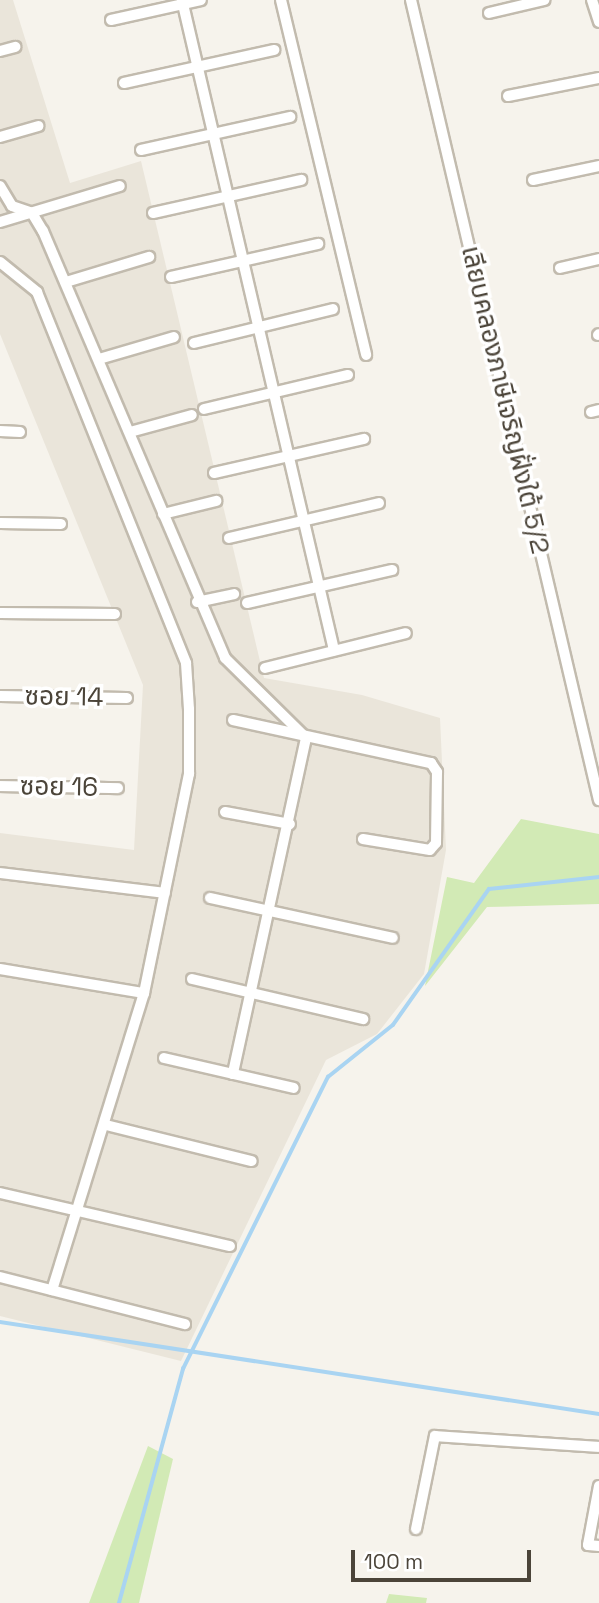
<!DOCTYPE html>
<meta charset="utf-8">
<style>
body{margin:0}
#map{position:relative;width:599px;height:1603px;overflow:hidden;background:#f6f3ec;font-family:"Space Grotesk","Noto Sans Thai",sans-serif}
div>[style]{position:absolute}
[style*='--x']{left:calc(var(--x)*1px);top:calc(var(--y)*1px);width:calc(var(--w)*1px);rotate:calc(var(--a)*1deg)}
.residential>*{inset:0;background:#eae5da}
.green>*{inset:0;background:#d2eab5}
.stream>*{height:3.5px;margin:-1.75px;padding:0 1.75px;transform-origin:1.75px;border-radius:1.75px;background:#a9d4f2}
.roads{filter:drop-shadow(2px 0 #c2bbae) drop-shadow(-2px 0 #c2bbae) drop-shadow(0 2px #c2bbae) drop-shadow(0 -2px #c2bbae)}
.street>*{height:10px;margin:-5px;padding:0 5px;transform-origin:5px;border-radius:5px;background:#fff}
span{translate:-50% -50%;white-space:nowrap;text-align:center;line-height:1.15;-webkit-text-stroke:7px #fff;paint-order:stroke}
.street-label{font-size:26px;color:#4b4439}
.scale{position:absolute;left:351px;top:1550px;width:180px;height:32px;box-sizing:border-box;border:4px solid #4b4439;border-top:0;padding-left:9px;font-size:21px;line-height:24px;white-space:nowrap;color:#4b4439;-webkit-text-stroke:5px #fff;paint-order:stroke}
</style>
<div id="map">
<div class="residential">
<div style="clip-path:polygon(0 0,13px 0,70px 183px,141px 161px,264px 678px,362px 695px,440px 718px,446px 850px,424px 974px,377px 1034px,326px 1060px,181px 1361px,0 1316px,0 833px,134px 850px,143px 685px,0 334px)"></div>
</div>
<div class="green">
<div style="clip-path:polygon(521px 819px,599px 834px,599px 904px,487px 907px,425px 986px,447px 877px,474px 883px)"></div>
<div style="clip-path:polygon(148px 1446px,173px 1459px,139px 1603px,89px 1603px)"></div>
<div style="clip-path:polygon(389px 1594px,427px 1598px,426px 1603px,386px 1603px)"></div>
</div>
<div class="stream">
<div style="--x:0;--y:1322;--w:606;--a:8.73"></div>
<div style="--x:119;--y:1603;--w:243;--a:-74.7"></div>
<div style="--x:183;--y:1369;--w:326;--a:-63.6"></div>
<div style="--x:328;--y:1077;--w:83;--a:-38.7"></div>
<div style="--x:393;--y:1025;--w:166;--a:-54.8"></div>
<div style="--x:489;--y:889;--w:111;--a:-6.2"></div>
</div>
<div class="roads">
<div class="street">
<div style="--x:182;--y:0;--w:668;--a:76.84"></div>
<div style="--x:281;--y:0;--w:365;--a:76.5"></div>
<div style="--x:411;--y:0;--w:822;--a:76.78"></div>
<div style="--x:592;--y:0;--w:23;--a:72"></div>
<div style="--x:489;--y:13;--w:57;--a:-13.3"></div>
<div style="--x:111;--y:20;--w:92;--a:-12.5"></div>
<div style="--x:0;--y:51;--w:16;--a:-15"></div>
<div style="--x:124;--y:83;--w:154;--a:-12.4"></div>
<div style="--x:508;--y:96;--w:93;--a:-11.2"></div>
<div style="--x:0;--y:137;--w:40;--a:-16"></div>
<div style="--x:141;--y:150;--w:153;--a:-12.5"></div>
<div style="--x:533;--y:180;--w:67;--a:-12"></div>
<div style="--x:0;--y:186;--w:23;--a:59"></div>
<div style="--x:12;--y:206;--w:21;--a:19"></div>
<div style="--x:32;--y:213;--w:21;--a:59"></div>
<div style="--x:43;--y:231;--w:464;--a:66.9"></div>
<div style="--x:225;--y:658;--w:114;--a:44.6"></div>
<div style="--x:306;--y:738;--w:344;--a:102.3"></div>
<div style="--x:153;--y:213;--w:152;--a:-12.6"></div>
<div style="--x:0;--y:222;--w:125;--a:-16.7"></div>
<div style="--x:0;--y:262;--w:48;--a:39"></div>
<div style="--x:37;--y:292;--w:400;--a:68.1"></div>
<div style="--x:186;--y:663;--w:46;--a:86.3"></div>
<div style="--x:189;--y:709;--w:65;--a:90"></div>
<div style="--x:189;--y:774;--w:224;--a:101.6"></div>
<div style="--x:144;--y:993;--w:311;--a:107.2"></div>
<div style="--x:560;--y:268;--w:40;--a:-13"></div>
<div style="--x:171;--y:277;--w:151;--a:-12.7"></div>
<div style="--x:66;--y:282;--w:87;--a:-16.8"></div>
<div style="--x:598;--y:335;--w:1;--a:-45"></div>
<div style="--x:194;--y:343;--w:143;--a:-13.7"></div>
<div style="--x:99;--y:359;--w:78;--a:-16.3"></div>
<div style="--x:204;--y:409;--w:148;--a:-13.3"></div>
<div style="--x:591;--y:412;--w:8;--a:-14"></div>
<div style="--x:0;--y:431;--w:20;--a:3"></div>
<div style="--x:130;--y:432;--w:64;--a:-15.3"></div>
<div style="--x:214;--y:473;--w:154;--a:-12.8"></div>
<div style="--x:163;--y:514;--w:55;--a:-13.8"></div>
<div style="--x:0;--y:523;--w:61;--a:0.9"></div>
<div style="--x:229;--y:538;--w:154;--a:-13.1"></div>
<div style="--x:197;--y:602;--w:38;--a:-12"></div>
<div style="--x:247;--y:603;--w:149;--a:-12.8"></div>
<div style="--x:0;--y:613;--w:115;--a:0.5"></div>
<div style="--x:265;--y:668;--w:145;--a:-13.9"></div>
<div style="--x:0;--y:696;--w:127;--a:0.9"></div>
<div style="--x:233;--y:720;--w:203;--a:12.3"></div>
<div style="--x:431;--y:763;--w:11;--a:56"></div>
<div style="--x:437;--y:772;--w:71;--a:90.8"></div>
<div style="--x:436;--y:843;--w:9;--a:131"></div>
<div style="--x:430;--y:850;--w:68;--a:-170.7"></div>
<div style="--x:0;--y:786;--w:118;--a:1"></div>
<div style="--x:225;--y:812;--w:66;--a:10.5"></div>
<div style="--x:0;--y:873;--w:166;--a:6.9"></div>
<div style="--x:210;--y:898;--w:187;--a:12.3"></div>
<div style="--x:0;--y:969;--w:146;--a:9.5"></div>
<div style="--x:192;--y:979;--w:176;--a:13.2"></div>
<div style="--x:164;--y:1058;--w:133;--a:13"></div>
<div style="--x:106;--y:1125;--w:150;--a:13.9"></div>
<div style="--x:0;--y:1193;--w:236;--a:13"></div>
<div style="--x:0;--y:1277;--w:191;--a:14.3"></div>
<div style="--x:599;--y:1486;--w:60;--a:100.6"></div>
<div style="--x:588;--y:1545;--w:11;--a:5"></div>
<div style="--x:416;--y:1529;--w:95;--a:-78.5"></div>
<div style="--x:435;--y:1436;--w:164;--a:3.8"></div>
</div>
</div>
<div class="street-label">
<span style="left:505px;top:400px;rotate:77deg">เลียบคลองภาษีเจริญฝั่งใต้ 5/2</span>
<span style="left:64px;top:697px;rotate:1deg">ซอย 14</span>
<span style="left:59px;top:787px;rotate:1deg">ซอย 16</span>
</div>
<div class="scale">100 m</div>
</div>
